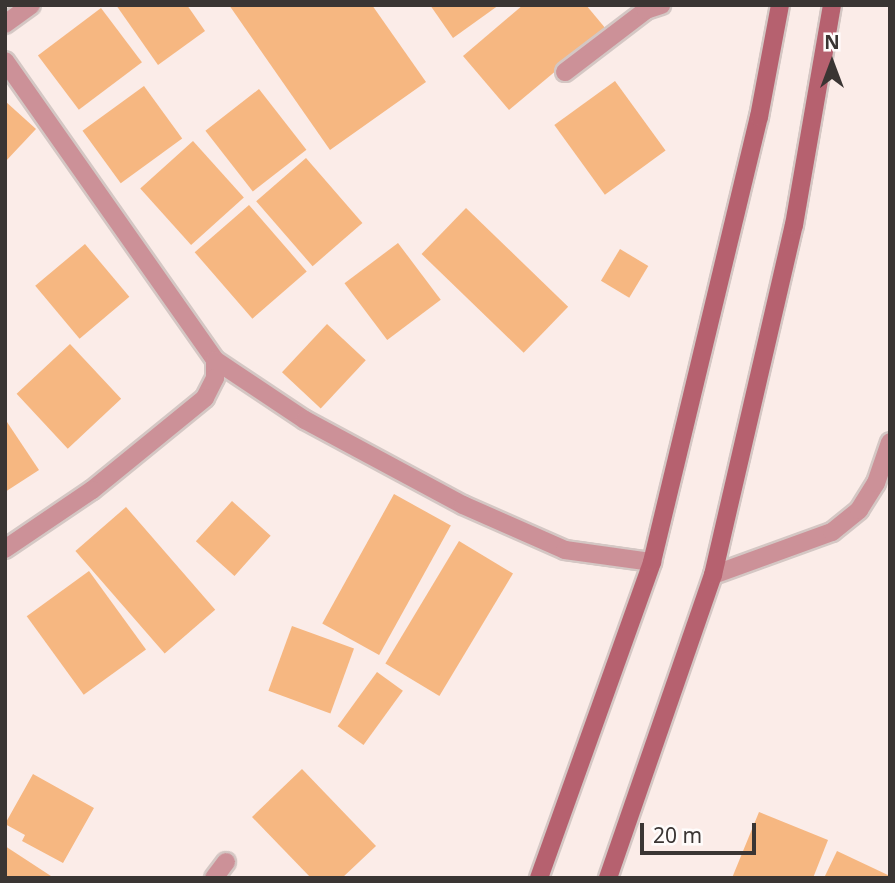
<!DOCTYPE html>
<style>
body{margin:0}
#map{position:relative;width:895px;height:883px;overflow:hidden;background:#fbece8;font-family:"Noto Sans",sans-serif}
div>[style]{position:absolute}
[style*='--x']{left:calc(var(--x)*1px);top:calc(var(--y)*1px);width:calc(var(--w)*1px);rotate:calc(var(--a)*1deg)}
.building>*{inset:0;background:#f6b781;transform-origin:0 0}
.roads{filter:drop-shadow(2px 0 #d4c7c4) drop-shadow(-2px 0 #d4c7c4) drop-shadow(0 2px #d4c7c4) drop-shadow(0 -2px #d4c7c4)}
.minor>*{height:18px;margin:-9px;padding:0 9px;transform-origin:9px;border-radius:9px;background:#cc9198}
.secondary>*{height:18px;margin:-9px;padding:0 9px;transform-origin:9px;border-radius:9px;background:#b6616f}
span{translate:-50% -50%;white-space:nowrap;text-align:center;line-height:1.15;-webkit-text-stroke:5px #fffcfb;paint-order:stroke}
.frame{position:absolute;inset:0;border:7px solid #3a3533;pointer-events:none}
.north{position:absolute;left:797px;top:28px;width:70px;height:70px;-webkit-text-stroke:5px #fffcfb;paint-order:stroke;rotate:0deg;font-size:19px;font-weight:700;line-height:28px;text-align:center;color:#3a3533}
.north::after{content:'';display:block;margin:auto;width:24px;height:32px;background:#3a3533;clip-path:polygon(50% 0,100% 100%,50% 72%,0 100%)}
.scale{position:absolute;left:640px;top:823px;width:116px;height:32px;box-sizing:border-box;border:4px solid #3a3533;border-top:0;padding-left:9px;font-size:21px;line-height:24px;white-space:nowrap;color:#3a3533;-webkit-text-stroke:5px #fffcfb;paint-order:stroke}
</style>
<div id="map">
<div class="building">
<div style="clip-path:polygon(116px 5px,187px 5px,205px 31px,158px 65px)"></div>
<div style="clip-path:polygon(229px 5px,372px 5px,426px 82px,330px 150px)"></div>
<div style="clip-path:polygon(430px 5px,499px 5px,453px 38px)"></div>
<div style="clip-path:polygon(523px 5px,586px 5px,606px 29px,509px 110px,463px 56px)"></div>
<div style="left:101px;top:8px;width:68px;height:79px;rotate:53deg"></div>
<div style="left:615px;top:81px;width:86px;height:75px;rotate:54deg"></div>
<div style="left:144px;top:86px;width:65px;height:76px;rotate:54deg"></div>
<div style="left:259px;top:89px;width:77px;height:68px;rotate:52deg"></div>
<div style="clip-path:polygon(5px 101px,36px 129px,5px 162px)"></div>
<div style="left:193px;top:141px;width:76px;height:71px;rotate:48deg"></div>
<div style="left:306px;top:158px;width:86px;height:66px;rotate:49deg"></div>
<div style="left:249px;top:205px;width:88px;height:72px;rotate:49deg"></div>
<div style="left:466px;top:208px;width:142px;height:64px;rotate:44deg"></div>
<div style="left:398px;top:243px;width:71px;height:67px;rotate:53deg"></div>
<div style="left:85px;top:244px;width:69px;height:65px;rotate:50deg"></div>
<div style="left:620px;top:249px;width:33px;height:37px;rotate:31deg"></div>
<div style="left:327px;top:324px;width:53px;height:66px;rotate:43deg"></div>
<div style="left:70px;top:344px;width:75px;height:73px;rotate:47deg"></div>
<div style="clip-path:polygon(5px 419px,39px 470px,5px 492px)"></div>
<div style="left:394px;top:494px;width:65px;height:148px;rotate:29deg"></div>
<div style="left:232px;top:501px;width:52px;height:54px;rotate:42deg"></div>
<div style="left:126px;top:507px;width:136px;height:67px;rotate:49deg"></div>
<div style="left:459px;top:541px;width:63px;height:143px;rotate:31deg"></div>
<div style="left:89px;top:571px;width:97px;height:77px;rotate:54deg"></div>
<div style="left:292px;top:626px;width:66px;height:69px;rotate:20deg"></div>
<div style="left:377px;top:672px;width:32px;height:67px;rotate:36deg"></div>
<div style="clip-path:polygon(302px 769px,376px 846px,342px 878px,311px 878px,252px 817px)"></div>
<div style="clip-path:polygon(33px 774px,94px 808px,63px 863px,22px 841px,25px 835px,5px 824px)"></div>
<div style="clip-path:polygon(759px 812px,828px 840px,813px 878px,732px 878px)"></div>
<div style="clip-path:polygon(5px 846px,54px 878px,5px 878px)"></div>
<div style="clip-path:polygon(837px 851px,890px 876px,890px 878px,824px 878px)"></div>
</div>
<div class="roads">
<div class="minor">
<div style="--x:5;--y:24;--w:32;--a:-36"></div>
<div style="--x:5;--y:61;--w:365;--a:54.9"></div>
<div style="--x:215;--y:360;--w:18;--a:90"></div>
<div style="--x:215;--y:378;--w:22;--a:117"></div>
<div style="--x:205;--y:398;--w:146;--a:140.8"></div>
<div style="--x:92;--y:490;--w:105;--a:145.9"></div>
<div style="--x:565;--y:72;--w:102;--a:-37.4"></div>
<div style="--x:646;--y:10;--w:16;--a:-18"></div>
<div style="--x:215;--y:360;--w:108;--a:33.7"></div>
<div style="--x:305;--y:420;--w:179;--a:28.3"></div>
<div style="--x:463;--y:505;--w:111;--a:23.8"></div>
<div style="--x:565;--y:550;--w:88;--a:7.9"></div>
<div style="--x:713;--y:575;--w:127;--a:-19.9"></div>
<div style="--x:832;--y:532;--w:35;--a:-39"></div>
<div style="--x:859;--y:510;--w:32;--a:-58"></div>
<div style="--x:876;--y:483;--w:43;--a:-71.1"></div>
<div style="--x:214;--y:878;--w:20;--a:-53"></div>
</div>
<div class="secondary">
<div style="--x:539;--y:878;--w:336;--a:-70.3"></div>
<div style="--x:652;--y:562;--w:458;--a:-76.5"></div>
<div style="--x:759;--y:117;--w:114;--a:-79.4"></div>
<div style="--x:608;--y:878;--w:321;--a:-70.9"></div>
<div style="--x:713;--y:575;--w:359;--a:-77"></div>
<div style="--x:794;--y:225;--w:223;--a:-80.2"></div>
</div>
</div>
<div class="frame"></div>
<div class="north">N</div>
<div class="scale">20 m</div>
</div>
